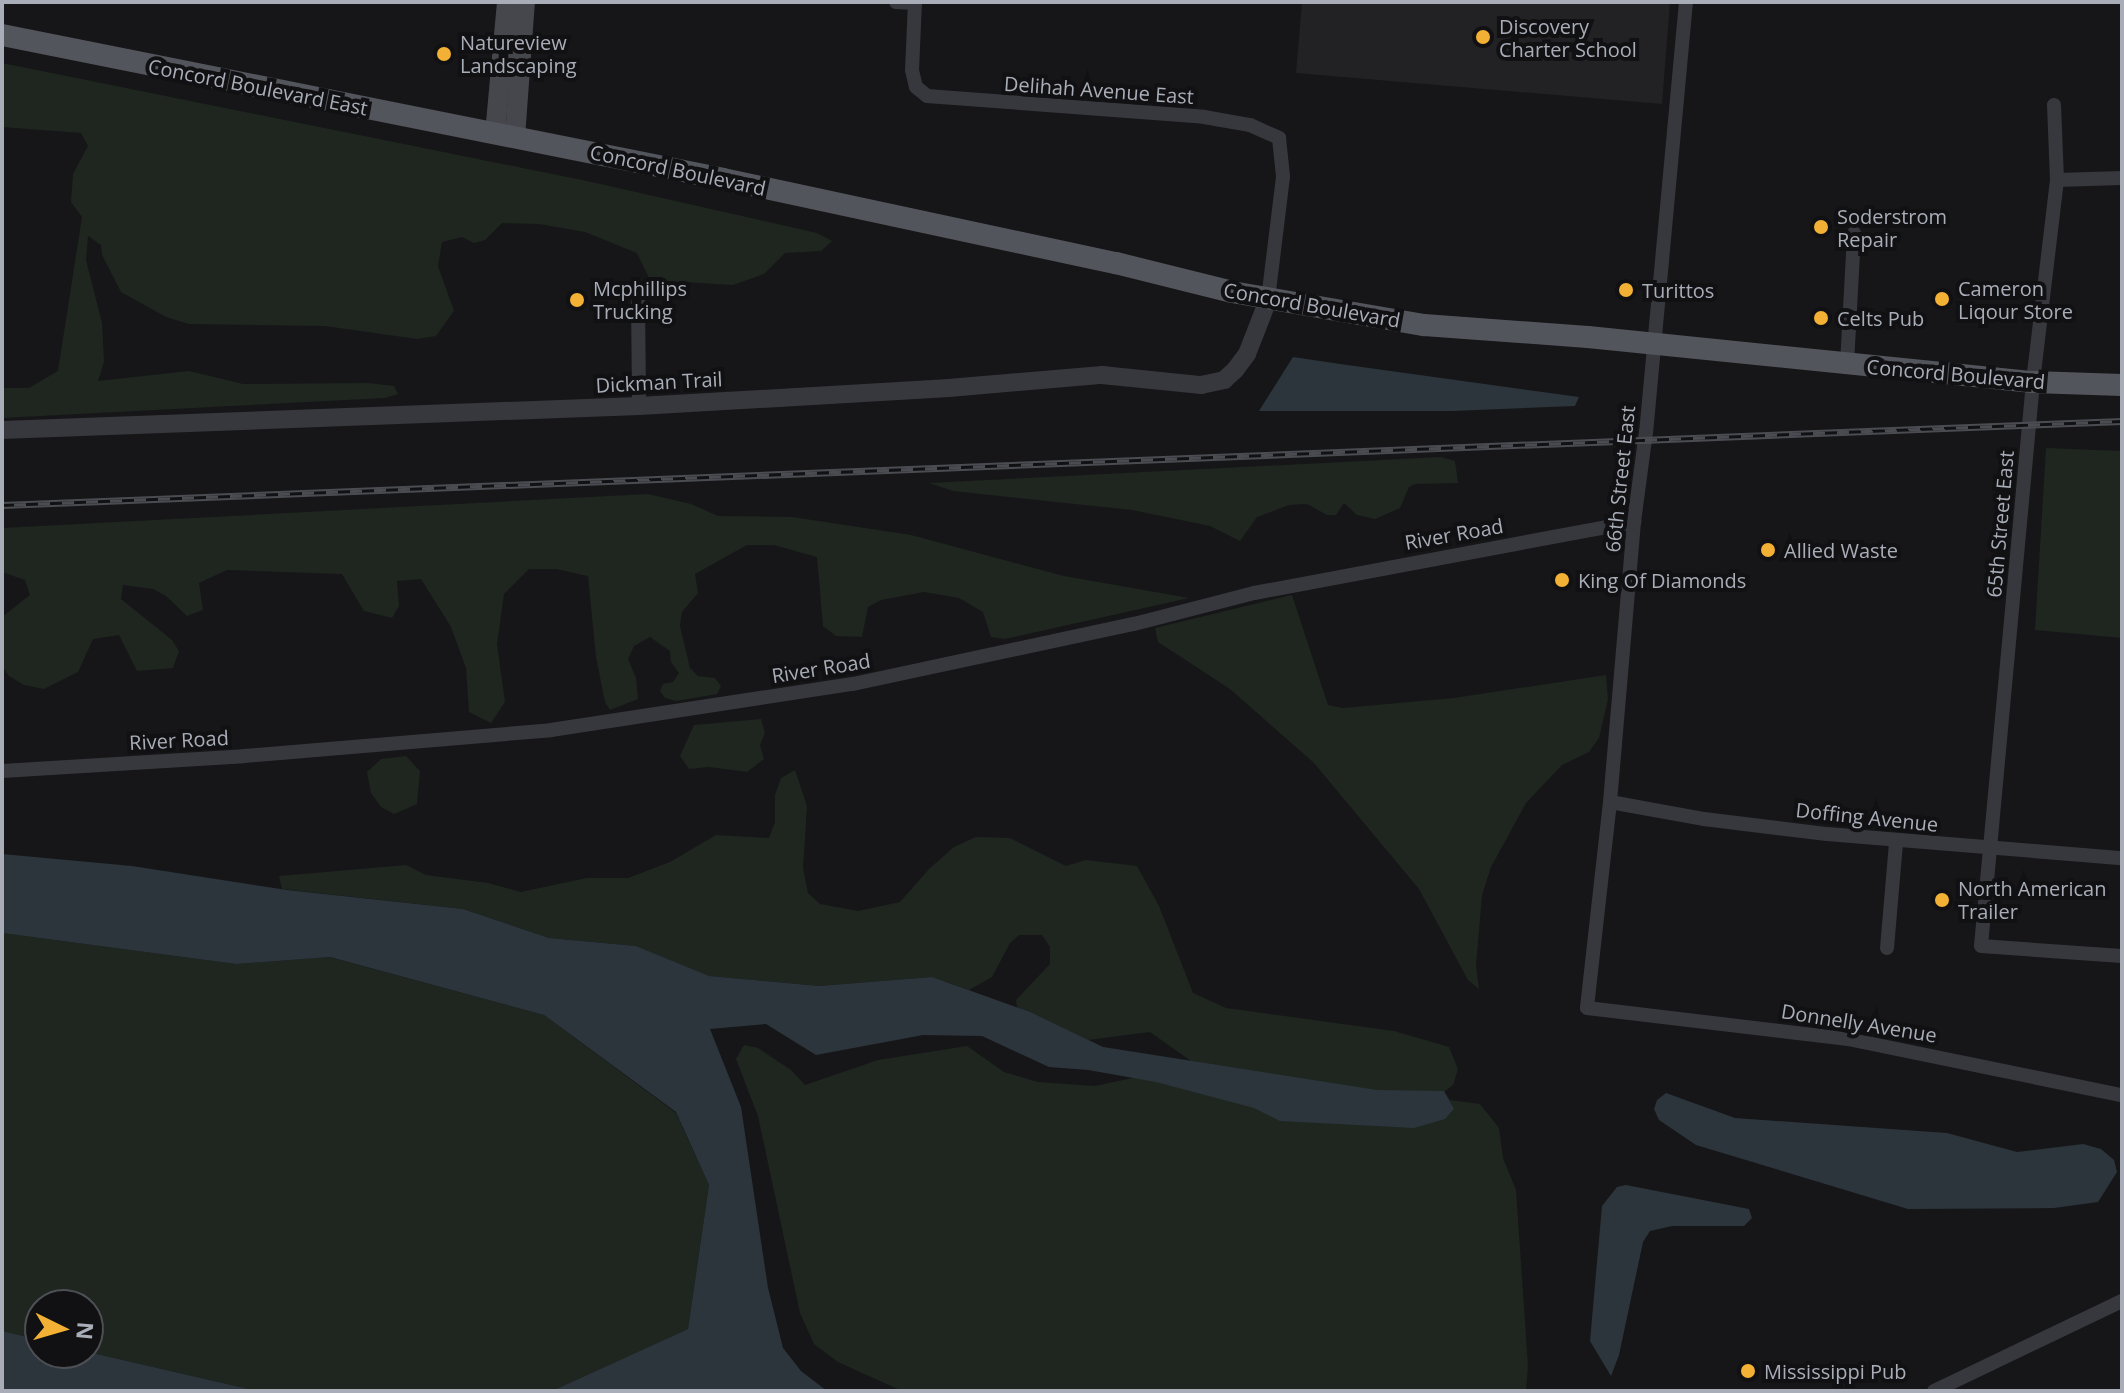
<!DOCTYPE html>
<style>
body{margin:0}
#map{position:relative;width:2124px;height:1393px;overflow:hidden;background:#161618;font-family:"Open Sans",sans-serif}
div>[style]{position:absolute}
[style*='--x']{left:calc(var(--x)*1px);top:calc(var(--y)*1px);width:calc(var(--w)*1px);rotate:calc(var(--a)*1deg)}
.built>*{inset:0;background:#222225}
.green>*{inset:0;background:#1e261f}
.water>*{inset:0;background:#2c353c}
.minor>*{height:14px;margin:-7px;padding:0 7px;transform-origin:7px;border-radius:7px;background:#37383d}
.tertiary>*{height:18px;margin:-9px;padding:0 9px;transform-origin:9px;border-radius:9px;background:#37383d}
.secondary>*{height:20px;margin:-10px;padding:0 10px;transform-origin:10px;border-radius:10px;background:#45474d}
.primary>*{height:22px;margin:-11px;padding:0 11px;transform-origin:11px;border-radius:11px;background:#53555c}
.rail>*{height:7px;margin-top:-3.5px;transform-origin:0;background:repeating-linear-gradient(90deg,#111113 0 12px,#4a4c52 0 24px);box-sizing:border-box;border-block:2px solid #4a4c52}
.dots>*{width:22px;height:22px;translate:-50% -50%;box-sizing:border-box;border:4px solid #111113;border-radius:50%}
span{translate:-50% -50%;white-space:nowrap;text-align:center;line-height:1.15;-webkit-text-stroke:8px #111113;paint-order:stroke}
.poi-label{font-size:20px;color:#a8adb8}
.left{translate:0 -50%;text-align:left}
.street-label{font-size:20px;color:#a8adb8}
.frame{position:absolute;inset:0;border:4px solid #a8adb8;pointer-events:none}
.north{position:absolute;left:24px;top:1289px;width:80px;height:80px;box-sizing:border-box;background:#111113;border:2px solid #4d4f55;border-radius:50%;rotate:95deg;font-size:22px;font-weight:700;line-height:32px;text-align:center;color:#a8adb8}
.north::after{content:'';display:block;margin:auto;width:28px;height:36px;background:#f2b134;clip-path:polygon(50% 0,100% 100%,50% 72%,0 100%)}
</style>
<div id="map">
<div class="built">
<div style="clip-path:polygon(1302px 2px,1670px 2px,1662px 104px,1296px 73px)"></div>
</div>
<div class="green">
<div style="clip-path:polygon(2px 63px,587px 181px,817px 233px,832px 241px,821px 251px,785px 253px,764px 274px,733px 285px,650px 280px,637px 253px,585px 232px,539px 224px,502px 223px,485px 240px,474px 243px,462px 237px,442px 242px,438px 266px,454px 311px,436px 336px,417px 339px,325px 326px,189px 324px,166px 317px,121px 292px,102px 255px,101px 245px,88px 236px,86px 260px,102px 323px,104px 362px,98px 381px,189px 371px,243px 384px,368px 383px,394px 386px,398px 394px,385px 398px,2px 418px,2px 388px,29px 388px,58px 371px,82px 217px,71px 202px,73px 174px,88px 146px,81px 133px,2px 127px)"></div>
<div style="clip-path:polygon(2046px 448px,2122px 451px,2122px 638px,2035px 630px)"></div>
<div style="clip-path:polygon(1441px 457px,1455px 461px,1458px 483px,1415px 484px,1409px 487px,1400px 508px,1375px 519px,1357px 515px,1344px 503px,1336px 515px,1327px 515px,1307px 504px,1289px 505px,1257px 517px,1240px 541px,1210px 526px,1132px 510px,953px 491px,929px 483px)"></div>
<div style="clip-path:polygon(648px 494px,691px 504px,718px 516px,792px 517px,911px 535px,1064px 576px,1189px 598px,1005px 639px,991px 637px,983px 612px,959px 598px,924px 592px,881px 600px,868px 607px,862px 637px,836px 636px,823px 626px,817px 557px,774px 545px,747px 545px,695px 574px,698px 593px,682px 612px,680px 626px,690px 668px,698px 676px,715px 678px,721px 686px,717px 694px,676px 701px,665px 698px,660px 691px,663px 684px,673px 682px,679px 673px,671px 662px,670px 651px,650px 637px,634px 646px,628px 659px,636px 678px,638px 699px,610px 710px,605px 702px,596px 657px,588px 576px,556px 569px,529px 569px,504px 594px,497px 644px,505px 702px,491px 723px,469px 712px,466px 668px,451px 627px,421px 579px,397px 581px,399px 606px,392px 618px,364px 611px,342px 574px,227px 570px,199px 583px,203px 610px,187px 616px,166px 596px,153px 589px,123px 585px,121px 599px,172px 640px,179px 651px,173px 668px,137px 671px,119px 635px,93px 639px,78px 672px,44px 689px,24px 685px,9px 676px,2px 666px,2px 617px,30px 595px,25px 580px,2px 572px,2px 528px)"></div>
<div style="clip-path:polygon(1292px 595px,1328px 705px,1343px 708px,1454px 698px,1606px 675px,1608px 699px,1599px 738px,1589px 752px,1562px 765px,1526px 803px,1491px 867px,1482px 895px,1476px 966px,1479px 989px,1468px 980px,1419px 889px,1314px 763px,1230px 689px,1158px 642px,1155px 628px)"></div>
<div style="clip-path:polygon(761px 719px,765px 733px,760px 745px,764px 759px,747px 772px,709px 767px,689px 769px,680px 756px,694px 725px)"></div>
<div style="clip-path:polygon(406px 756px,420px 771px,417px 804px,394px 814px,381px 807px,371px 793px,367px 772px,381px 759px)"></div>
<div style="clip-path:polygon(795px 770px,807px 806px,803px 868px,808px 893px,820px 904px,858px 911px,900px 902px,930px 868px,954px 847px,976px 837px,1010px 838px,1066px 866px,1086px 860px,1137px 866px,1159px 906px,1193px 993px,1226px 1008px,1394px 1031px,1449px 1047px,1458px 1069px,1453px 1085px,1444px 1092px,1450px 1100px,1480px 1104px,1499px 1128px,1503px 1158px,1516px 1190px,1528px 1366px,1526px 1391px,902px 1391px,838px 1362px,814px 1344px,800px 1313px,758px 1116px,736px 1059px,744px 1045px,758px 1048px,791px 1070px,805px 1085px,878px 1060px,967px 1046px,1004px 1072px,1038px 1082px,1095px 1086px,1203px 1063px,1191px 1061px,1150px 1032px,1088px 1040px,1017px 1007px,1016px 1000px,1050px 964px,1050px 947px,1042px 935px,1019px 935px,1010px 943px,992px 977px,969px 990px,932px 977px,819px 986px,708px 976px,636px 946px,549px 938px,463px 909px,282px 889px,279px 876px,406px 865px,426px 875px,488px 883px,521px 892px,587px 878px,628px 878px,670px 862px,716px 835px,769px 838px,775px 822px,775px 795px,781px 778px)"></div>
<div style="clip-path:polygon(2px 933px,236px 964px,329px 957px,544px 1015px,676px 1113px,709px 1185px,688px 1329px,552px 1391px,257px 1391px,88px 1352px,88px 1305px,40px 1305px,40px 1340px,2px 1331px)"></div>
</div>
<div class="water">
<div style="clip-path:polygon(1293px 357px,1340px 364px,1579px 397px,1575px 406px,1453px 411px,1259px 411px)"></div>
<div style="clip-path:polygon(2px 854px,132px 866px,287px 890px,463px 909px,549px 938px,636px 946px,709px 976px,819px 986px,932px 977px,1030px 1012px,1103px 1047px,1377px 1090px,1444px 1091px,1454px 1109px,1445px 1119px,1414px 1128px,1280px 1121px,1254px 1108px,1156px 1082px,1088px 1070px,1049px 1067px,982px 1036px,923px 1035px,816px 1055px,766px 1024px,710px 1029px,741px 1107px,768px 1288px,783px 1348px,801px 1371px,827px 1391px,552px 1391px,688px 1329px,709px 1185px,676px 1112px,544px 1015px,330px 957px,236px 964px,2px 933px)"></div>
<div style="clip-path:polygon(1666px 1093px,1735px 1118px,1947px 1133px,2017px 1152px,2083px 1144px,2101px 1149px,2114px 1160px,2117px 1172px,2098px 1202px,2054px 1208px,1908px 1209px,1696px 1145px,1659px 1120px,1654px 1109px,1657px 1100px)"></div>
<div style="clip-path:polygon(1626px 1185px,1749px 1209px,1752px 1218px,1744px 1226px,1672px 1226px,1650px 1231px,1643px 1242px,1619px 1355px,1611px 1376px,1590px 1341px,1602px 1206px,1617px 1187px)"></div>
<div style="clip-path:polygon(2px 1331px,40px 1340px,40px 1353px,88px 1352px,257px 1391px,2px 1391px)"></div>
</div>
<div class="minor">
<div style="--x:896;--y:2;--w:19;--a:3"></div>
<div style="--x:915;--y:2;--w:68;--a:92.5"></div>
<div style="--x:912;--y:70;--w:17;--a:77"></div>
<div style="--x:916;--y:87;--w:14;--a:39"></div>
<div style="--x:927;--y:96;--w:278;--a:4.3"></div>
<div style="--x:1204;--y:117;--w:47;--a:9.9"></div>
<div style="--x:1250;--y:125;--w:32;--a:24"></div>
<div style="--x:1279;--y:138;--w:39;--a:84"></div>
<div style="--x:1283;--y:177;--w:124;--a:97"></div>
<div style="--x:1686;--y:2;--w:432;--a:95.3"></div>
<div style="--x:1646;--y:432;--w:91;--a:97.6"></div>
<div style="--x:1634;--y:522;--w:281;--a:94.9"></div>
<div style="--x:1610;--y:802;--w:207;--a:96.4"></div>
<div style="--x:1587;--y:1008;--w:263;--a:6.8"></div>
<div style="--x:1848;--y:1039;--w:280;--a:11.6"></div>
<div style="--x:2054;--y:105;--w:75;--a:87.7"></div>
<div style="--x:2057;--y:180;--w:203;--a:96.8"></div>
<div style="--x:2033;--y:382;--w:566;--a:95.27"></div>
<div style="--x:1981;--y:946;--w:141;--a:4.1"></div>
<div style="--x:2057;--y:180;--w:65;--a:-1.8"></div>
<div style="--x:638;--y:302;--w:104;--a:89.4"></div>
<div style="--x:1847;--y:364;--w:131;--a:-86.9"></div>
<div style="--x:2;--y:771;--w:242;--a:-3.5"></div>
<div style="--x:244;--y:756;--w:308;--a:-4.8"></div>
<div style="--x:551;--y:730;--w:305;--a:-8.7"></div>
<div style="--x:853;--y:684;--w:287;--a:-12.1"></div>
<div style="--x:1134;--y:624;--w:124;--a:-14.5"></div>
<div style="--x:1254;--y:593;--w:387;--a:-10.6"></div>
<div style="--x:1610;--y:802;--w:96;--a:10.3"></div>
<div style="--x:1704;--y:819;--w:124;--a:7"></div>
<div style="--x:1827;--y:834;--w:296;--a:4.7"></div>
<div style="--x:1887;--y:948;--w:106;--a:-85.1"></div>
<div style="--x:1934;--y:1391;--w:208;--a:-25.6"></div>
</div>
<div class="tertiary">
<div style="--x:2;--y:430;--w:637;--a:-2.16"></div>
<div style="--x:639;--y:406;--w:311;--a:-3.3"></div>
<div style="--x:949;--y:388;--w:154;--a:-4.9"></div>
<div style="--x:1102;--y:375;--w:100;--a:5.8"></div>
<div style="--x:1201;--y:385;--w:24;--a:-12"></div>
<div style="--x:1224;--y:380;--w:15;--a:-42"></div>
<div style="--x:1235;--y:370;--w:20;--a:-53"></div>
<div style="--x:1247;--y:354;--w:58;--a:-68.7"></div>
</div>
<div class="secondary">
<div style="--x:495;--y:134;--w:133;--a:-84.8"></div>
<div style="--x:515;--y:137;--w:135;--a:-85.8"></div>
</div>
<div class="primary">
<div style="--x:2;--y:35;--w:735;--a:11.29"></div>
<div style="--x:723;--y:179;--w:402;--a:12.1"></div>
<div style="--x:1116;--y:263;--w:120;--a:14"></div>
<div style="--x:1232;--y:292;--w:195;--a:9.8"></div>
<div style="--x:1424;--y:325;--w:164;--a:4.2"></div>
<div style="--x:1588;--y:337;--w:447;--a:5.8"></div>
<div style="--x:2033;--y:382;--w:89;--a:1.9"></div>
</div>
<div class="rail">
<div style="--x:2;--y:505;--w:2122;--a:-2.27"></div>
</div>
<div class="dots">
<div style="left:1483px;top:37px;background:#f2b134"></div>
<div style="left:444px;top:54px;background:#f2b134"></div>
<div style="left:1821px;top:227px;background:#f2b134"></div>
<div style="left:1626px;top:290px;background:#f2b134"></div>
<div style="left:1942px;top:299px;background:#f2b134"></div>
<div style="left:577px;top:300px;background:#f2b134"></div>
<div style="left:1821px;top:318px;background:#f2b134"></div>
<div style="left:1768px;top:550px;background:#f2b134"></div>
<div style="left:1562px;top:580px;background:#f2b134"></div>
<div style="left:1942px;top:900px;background:#f2b134"></div>
<div style="left:1748px;top:1371px;background:#f2b134"></div>
</div>
<div class="poi-label">
<span class="left" style="left:1499px;top:38px">Discovery<br>Charter School</span>
<span class="left" style="left:460px;top:54px">Natureview<br>Landscaping</span>
<span class="left" style="left:1837px;top:228px">Soderstrom<br>Repair</span>
<span class="left" style="left:593px;top:300px">Mcphillips<br>Trucking</span>
<span class="left" style="left:1958px;top:300px">Cameron<br>Liqour Store</span>
<span class="left" style="left:1642px;top:290px">Turittos</span>
<span class="left" style="left:1837px;top:318px">Celts Pub</span>
<span class="left" style="left:1784px;top:550px">Allied Waste</span>
<span class="left" style="left:1578px;top:580px">King Of Diamonds</span>
<span class="left" style="left:1958px;top:900px">North American<br>Trailer</span>
<span class="left" style="left:1764px;top:1371px">Mississippi Pub</span>
</div>
<div class="street-label">
<span style="left:258px;top:87px;rotate:11deg">Concord Boulevard East</span>
<span style="left:1099px;top:90px;rotate:4deg">Delihah Avenue East</span>
<span style="left:678px;top:170px;rotate:12deg">Concord Boulevard</span>
<span style="left:1312px;top:305px;rotate:10deg">Concord Boulevard</span>
<span style="left:1956px;top:374px;rotate:5deg">Concord Boulevard</span>
<span style="left:659px;top:382px;rotate:-3deg">Dickman Trail</span>
<span style="left:1620px;top:479px;rotate:-84deg">66th Street East</span>
<span style="left:2000px;top:524px;rotate:-85deg">65th Street East</span>
<span style="left:1454px;top:534px;rotate:-10deg">River Road</span>
<span style="left:821px;top:668px;rotate:-9deg">River Road</span>
<span style="left:179px;top:740px;rotate:-3deg">River Road</span>
<span style="left:1867px;top:817px;rotate:6deg">Doffing Avenue</span>
<span style="left:1859px;top:1023px;rotate:9deg">Donnelly Avenue</span>
</div>
<div class="frame"></div>
<div class="north">N</div>
</div>
